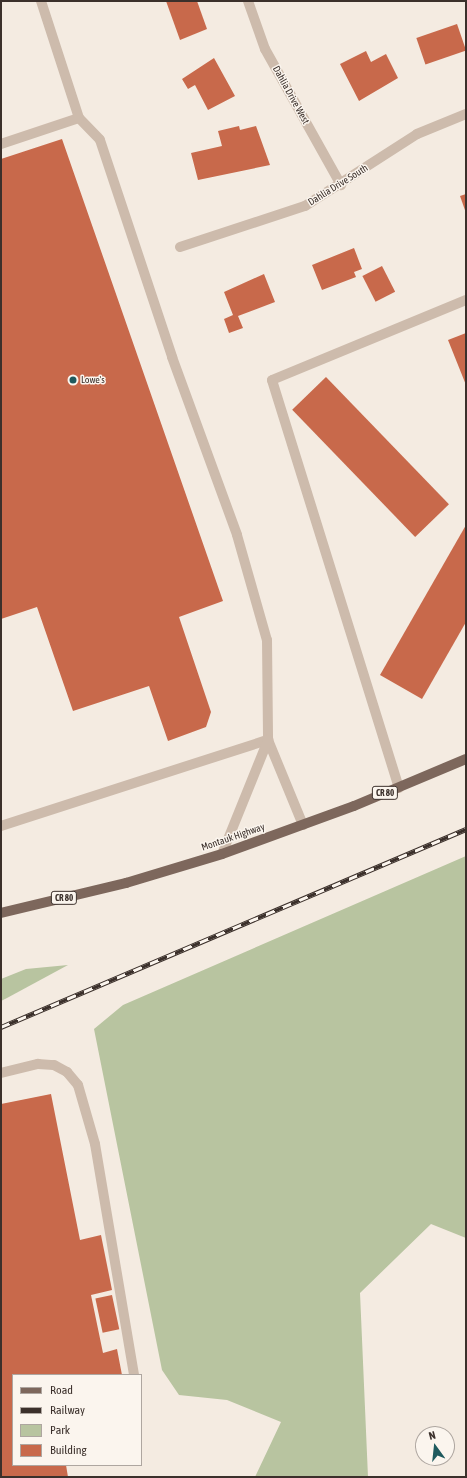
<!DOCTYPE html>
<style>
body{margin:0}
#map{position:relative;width:467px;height:1478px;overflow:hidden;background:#f4ebe1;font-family:"Asap Condensed",sans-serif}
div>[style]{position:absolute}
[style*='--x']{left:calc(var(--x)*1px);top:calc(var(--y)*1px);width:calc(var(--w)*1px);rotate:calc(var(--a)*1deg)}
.green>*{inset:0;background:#b8c4a0}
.building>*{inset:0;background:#c8694b;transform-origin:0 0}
.minor>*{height:10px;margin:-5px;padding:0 5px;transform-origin:5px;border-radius:5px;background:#cdbbac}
.major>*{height:10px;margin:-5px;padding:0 5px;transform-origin:5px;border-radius:5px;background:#7d675c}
.rail>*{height:4.5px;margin-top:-2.25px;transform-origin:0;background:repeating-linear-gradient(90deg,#fbf5ee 0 9px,#3b302b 0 18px);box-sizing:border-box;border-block:1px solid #3b302b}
.dots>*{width:11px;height:11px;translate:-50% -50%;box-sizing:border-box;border:2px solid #fbf5ee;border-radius:50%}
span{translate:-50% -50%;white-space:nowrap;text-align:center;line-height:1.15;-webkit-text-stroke:3px #fbf5ee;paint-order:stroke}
.shield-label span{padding:1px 3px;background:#fbf5ee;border:1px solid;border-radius:3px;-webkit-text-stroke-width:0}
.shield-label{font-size:9px;color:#3b302b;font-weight:700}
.street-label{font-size:10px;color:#3b302b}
.poi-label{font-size:10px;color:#3b302b}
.left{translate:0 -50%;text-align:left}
.frame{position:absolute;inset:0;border:2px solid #3b302b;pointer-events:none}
.legend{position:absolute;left:12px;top:1374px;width:130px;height:92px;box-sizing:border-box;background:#fbf5ee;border:1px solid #aea6a0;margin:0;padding:5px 7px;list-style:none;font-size:12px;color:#3b302b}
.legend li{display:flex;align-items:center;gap:8px;height:20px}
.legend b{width:20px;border:1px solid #aea6a0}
.north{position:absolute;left:415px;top:1426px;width:40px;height:40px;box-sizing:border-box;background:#fbf5ee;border:1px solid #aea6a0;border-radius:50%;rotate:345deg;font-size:11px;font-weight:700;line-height:16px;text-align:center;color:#3b302b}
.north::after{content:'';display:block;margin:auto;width:14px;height:18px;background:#1f5a5e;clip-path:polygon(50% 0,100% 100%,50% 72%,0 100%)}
</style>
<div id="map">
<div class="green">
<div style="clip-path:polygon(466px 856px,466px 1238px,431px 1224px,360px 1293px,368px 1477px,255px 1477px,281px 1422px,227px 1400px,179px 1395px,162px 1370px,94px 1029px,123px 1005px)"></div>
<div style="clip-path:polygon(68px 965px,7px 998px,1px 1001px,1px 979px,26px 969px)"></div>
</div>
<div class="building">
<div style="clip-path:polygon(166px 1px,197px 1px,207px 29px,180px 40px)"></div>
<div style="left:457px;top:24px;width:28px;height:43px;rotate:71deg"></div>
<div style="clip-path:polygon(366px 51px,371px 62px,386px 54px,398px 78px,359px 101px,340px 64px)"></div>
<div style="clip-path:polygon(214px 58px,235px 96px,208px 110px,195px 85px,188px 89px,182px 79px)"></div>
<div style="clip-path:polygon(239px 126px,240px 130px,256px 126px,270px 165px,198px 180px,191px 153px,222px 146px,218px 131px)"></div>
<div style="clip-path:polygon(62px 139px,223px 601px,179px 617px,211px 712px,206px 727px,168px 741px,149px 686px,73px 711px,37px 607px,1px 619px,1px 159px)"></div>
<div style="clip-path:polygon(466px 194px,466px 213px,460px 196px)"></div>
<div style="clip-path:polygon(354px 248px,362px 269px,354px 272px,356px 277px,322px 290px,312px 265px)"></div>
<div style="left:382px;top:266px;width:29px;height:22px;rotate:63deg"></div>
<div style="clip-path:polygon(264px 274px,275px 302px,238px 316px,243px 328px,229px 333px,224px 319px,233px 315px,224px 292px)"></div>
<div style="clip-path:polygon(466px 333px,466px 385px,448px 340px)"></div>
<div style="left:326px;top:377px;width:177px;height:47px;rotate:46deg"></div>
<div style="clip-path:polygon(466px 525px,466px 622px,422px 699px,380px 675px)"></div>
<div style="clip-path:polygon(51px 1094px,80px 1240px,101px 1235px,112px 1290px,91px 1295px,103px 1353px,117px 1349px,122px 1375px,13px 1375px,13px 1465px,66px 1465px,68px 1477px,1px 1477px,1px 1104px)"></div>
<div style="left:112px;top:1295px;width:35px;height:17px;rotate:78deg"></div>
</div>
<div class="minor">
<div style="--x:248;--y:1;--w:51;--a:70.5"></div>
<div style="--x:265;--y:49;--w:156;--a:60.8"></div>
<div style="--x:79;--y:118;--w:30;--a:46"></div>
<div style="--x:100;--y:140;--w:229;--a:71.6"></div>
<div style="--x:172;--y:357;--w:189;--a:69.9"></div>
<div style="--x:237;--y:535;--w:109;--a:74.1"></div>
<div style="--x:267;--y:640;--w:100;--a:89.4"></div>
<div style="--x:268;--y:740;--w:92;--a:67.6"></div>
<div style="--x:1;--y:144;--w:82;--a:-18.4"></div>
<div style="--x:79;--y:118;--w:123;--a:-108"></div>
<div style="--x:180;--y:247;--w:132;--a:-18.2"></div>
<div style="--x:305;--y:206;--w:133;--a:-32.7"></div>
<div style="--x:417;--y:134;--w:53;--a:-22.2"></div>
<div style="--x:399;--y:788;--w:427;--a:-107.3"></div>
<div style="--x:272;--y:380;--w:210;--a:-22.4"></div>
<div style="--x:1;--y:826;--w:281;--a:-17.9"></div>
<div style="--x:222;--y:854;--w:123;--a:-68"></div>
<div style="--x:1;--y:1073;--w:38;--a:-14"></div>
<div style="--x:38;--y:1064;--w:16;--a:4"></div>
<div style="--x:54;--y:1065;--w:15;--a:28"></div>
<div style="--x:67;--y:1072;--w:17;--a:50"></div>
<div style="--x:78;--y:1085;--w:61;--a:73.9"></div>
<div style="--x:95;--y:1144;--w:234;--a:80.4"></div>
</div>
<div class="major">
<div style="--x:1;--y:913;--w:129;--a:-13.5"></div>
<div style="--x:126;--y:883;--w:100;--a:-16.8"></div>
<div style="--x:222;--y:854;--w:140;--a:-20"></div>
<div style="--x:354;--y:806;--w:121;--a:-22.8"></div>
</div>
<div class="rail">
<div style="--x:1;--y:1027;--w:505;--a:-23.06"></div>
</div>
<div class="dots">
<div style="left:73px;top:380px;background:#1f5a5e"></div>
</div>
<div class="shield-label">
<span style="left:385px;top:793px">CR 80</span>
<span style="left:64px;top:898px">CR 80</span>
</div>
<div class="street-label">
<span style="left:291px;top:95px;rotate:61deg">Dahlia Drive West</span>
<span style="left:338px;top:185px;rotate:-32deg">Dahlia Drive South</span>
<span style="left:233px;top:837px;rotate:-19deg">Montauk Highway</span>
</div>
<div class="poi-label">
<span class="left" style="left:81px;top:380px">Lowe's</span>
</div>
<div class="frame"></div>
<ul class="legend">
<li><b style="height:5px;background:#7d675c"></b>Road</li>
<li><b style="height:5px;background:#3b302b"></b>Railway</li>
<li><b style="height:11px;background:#b8c4a0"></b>Park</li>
<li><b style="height:11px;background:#c8694b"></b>Building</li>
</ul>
<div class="north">N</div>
</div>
